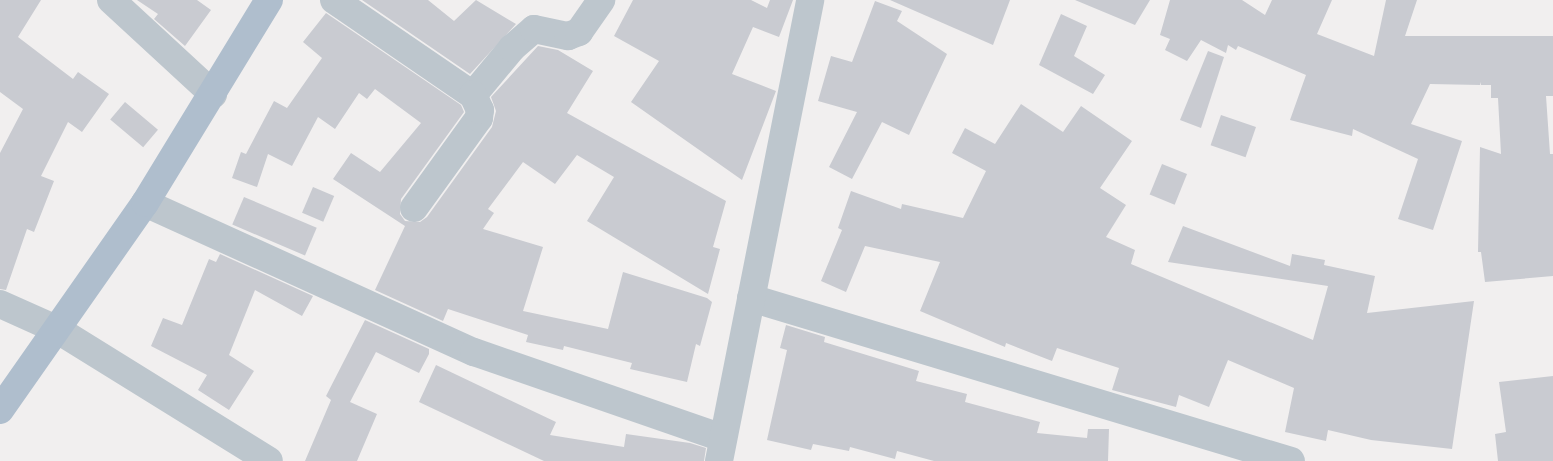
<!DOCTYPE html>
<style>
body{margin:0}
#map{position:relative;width:1553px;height:461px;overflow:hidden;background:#f1efef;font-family:"Golos Text",sans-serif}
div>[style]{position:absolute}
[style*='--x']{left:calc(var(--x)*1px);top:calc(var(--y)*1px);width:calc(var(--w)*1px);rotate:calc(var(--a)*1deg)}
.building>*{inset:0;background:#c9cbd1;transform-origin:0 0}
.minor>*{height:28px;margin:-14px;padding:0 14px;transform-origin:14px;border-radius:14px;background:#bdc6cd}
.major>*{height:28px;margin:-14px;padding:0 14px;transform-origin:14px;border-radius:14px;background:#afbecd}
span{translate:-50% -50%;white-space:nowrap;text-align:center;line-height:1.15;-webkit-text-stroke:4px #fff;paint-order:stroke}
</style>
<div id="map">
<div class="building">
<div style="clip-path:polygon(0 0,41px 0,18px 37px,73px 79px,78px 72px,109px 94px,82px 132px,68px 122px,41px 176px,54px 181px,34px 232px,27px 229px,6px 290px,0 289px,0 153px,23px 109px,0 92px)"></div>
<div style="clip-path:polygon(137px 0,197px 0,211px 10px,185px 46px,154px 19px,158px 14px)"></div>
<div style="clip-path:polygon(362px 0,428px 0,454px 21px,476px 0,516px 24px,470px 74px)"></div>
<div style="clip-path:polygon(633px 0,751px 0,767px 8px,770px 0,793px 0,779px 37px,753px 27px,732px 74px,776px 91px,742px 180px,631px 102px,659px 61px,614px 36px)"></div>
<div style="clip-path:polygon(890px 0,1010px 0,993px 45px)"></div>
<div style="clip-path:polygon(1075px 0,1150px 0,1135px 25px)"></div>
<div style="clip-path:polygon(1170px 0,1242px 0,1265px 15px,1272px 0,1332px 0,1317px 34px,1374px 56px,1386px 0,1417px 0,1405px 36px,1553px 36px,1553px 96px,1546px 96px,1550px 154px,1553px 154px,1553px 276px,1485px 282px,1481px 252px,1478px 252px,1480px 147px,1501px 154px,1498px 98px,1491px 98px,1491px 85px,1481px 85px,1481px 82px,1480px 85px,1430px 84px,1411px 124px,1462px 141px,1433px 230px,1398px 219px,1418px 159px,1353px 129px,1352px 136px,1290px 120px,1306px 75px,1238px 46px,1236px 50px,1228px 45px,1226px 53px,1201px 40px,1187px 61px,1165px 50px,1170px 39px,1160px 35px)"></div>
<div style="clip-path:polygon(875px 1px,902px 11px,897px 21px,947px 54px,909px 135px,882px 122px,852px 179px,829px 167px,857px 112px,818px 101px,831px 56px,852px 62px)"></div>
<div style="clip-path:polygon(326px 13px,461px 105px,464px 112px,401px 199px,400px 214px,405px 221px,420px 222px,427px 217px,492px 127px,496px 111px,491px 97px,538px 46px,558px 50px,593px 71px,567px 113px,726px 201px,713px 247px,720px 249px,708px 294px,587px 221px,614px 177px,577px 155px,555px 184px,523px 162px,488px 209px,494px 213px,483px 229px,543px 247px,523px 311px,608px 329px,623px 272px,707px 298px,712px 302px,700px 346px,696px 344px,687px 382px,630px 369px,632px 363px,564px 346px,563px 350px,526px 342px,528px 335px,448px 309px,443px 321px,375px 290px,405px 226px,333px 179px,351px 153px,380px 172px,421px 123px,375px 89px,367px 99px,359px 93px,335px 129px,318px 117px,292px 166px,268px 154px,257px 187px,232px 178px,241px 152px,246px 154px,274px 101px,287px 108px,322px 58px,303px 42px)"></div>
<div style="clip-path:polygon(1061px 14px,1087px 26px,1074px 56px,1105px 75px,1093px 94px,1039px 65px)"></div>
<div style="clip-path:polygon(1208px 51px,1224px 57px,1201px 128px,1180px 120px)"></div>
<div style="left:125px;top:102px;width:43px;height:23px;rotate:40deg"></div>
<div style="clip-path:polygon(1021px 104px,1063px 132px,1081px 106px,1132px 141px,1100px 188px,1126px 205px,1106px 237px,1135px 250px,1131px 264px,1313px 340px,1328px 286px,1168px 262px,1183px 226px,1290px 266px,1292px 254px,1325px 260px,1324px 265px,1375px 276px,1367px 313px,1474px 301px,1452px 449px,1371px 440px,1328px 430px,1326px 441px,1285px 432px,1294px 388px,1228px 360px,1209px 407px,1179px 395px,1176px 407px,1112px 390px,1119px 368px,1057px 348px,1052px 361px,1006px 343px,1005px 347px,920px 311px,940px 262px,865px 246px,846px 292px,821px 281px,842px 230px,838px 228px,851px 191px,901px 209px,902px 204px,963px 218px,986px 171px,952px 153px,965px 128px,995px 144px)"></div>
<div style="left:1221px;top:115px;width:37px;height:32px;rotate:19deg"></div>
<div style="left:1162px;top:164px;width:27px;height:33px;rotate:22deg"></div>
<div style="left:313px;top:187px;width:23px;height:28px;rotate:23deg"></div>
<div style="left:244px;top:197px;width:79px;height:30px;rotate:23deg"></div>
<div style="clip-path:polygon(220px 254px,313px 296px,302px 316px,255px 290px,229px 355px,254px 371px,229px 410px,198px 390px,207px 375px,151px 346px,163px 318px,182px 325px,209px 259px,216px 262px)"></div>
<div style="clip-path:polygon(365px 320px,429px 349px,429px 354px,419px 373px,376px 352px,350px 402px,377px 414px,357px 461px,305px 461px,331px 400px,326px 396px)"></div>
<div style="clip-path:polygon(786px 325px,825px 337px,824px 342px,919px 371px,916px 381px,967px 394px,965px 402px,1040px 422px,1037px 433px,1087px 438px,1088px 429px,1109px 429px,1108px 461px,934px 461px,897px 451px,895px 459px,850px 447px,849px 451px,813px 444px,811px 450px,767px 440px,787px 350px,780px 348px)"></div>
<div style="clip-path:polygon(436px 365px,556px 422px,550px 435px,624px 447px,626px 434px,690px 443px,706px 448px,704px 461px,544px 461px,419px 402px)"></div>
<div style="clip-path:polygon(1553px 376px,1553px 461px,1498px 461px,1495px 434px,1506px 432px,1499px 382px)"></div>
</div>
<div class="minor">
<div style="--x:111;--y:0;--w:139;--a:42.7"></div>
<div style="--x:334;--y:0;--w:168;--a:34.4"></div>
<div style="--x:473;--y:95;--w:61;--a:-50.3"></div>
<div style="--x:512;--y:48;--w:29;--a:-41"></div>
<div style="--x:534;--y:29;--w:35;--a:12"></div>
<div style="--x:568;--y:36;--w:12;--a:-20"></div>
<div style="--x:579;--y:32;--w:39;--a:-55"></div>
<div style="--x:145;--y:203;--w:361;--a:24.4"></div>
<div style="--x:474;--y:352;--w:263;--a:19.1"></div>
<div style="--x:414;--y:208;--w:111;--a:-54.2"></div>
<div style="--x:479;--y:118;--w:8;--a:-83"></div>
<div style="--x:480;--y:110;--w:17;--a:-115"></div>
<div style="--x:751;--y:298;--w:564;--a:16.8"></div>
<div style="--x:0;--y:304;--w:64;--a:24.1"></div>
<div style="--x:58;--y:330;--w:248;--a:31.8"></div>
<div style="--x:719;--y:461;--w:470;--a:-78.8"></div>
</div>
<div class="major">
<div style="--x:0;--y:410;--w:253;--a:-55"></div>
<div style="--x:145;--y:203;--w:238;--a:-58.6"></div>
</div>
</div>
